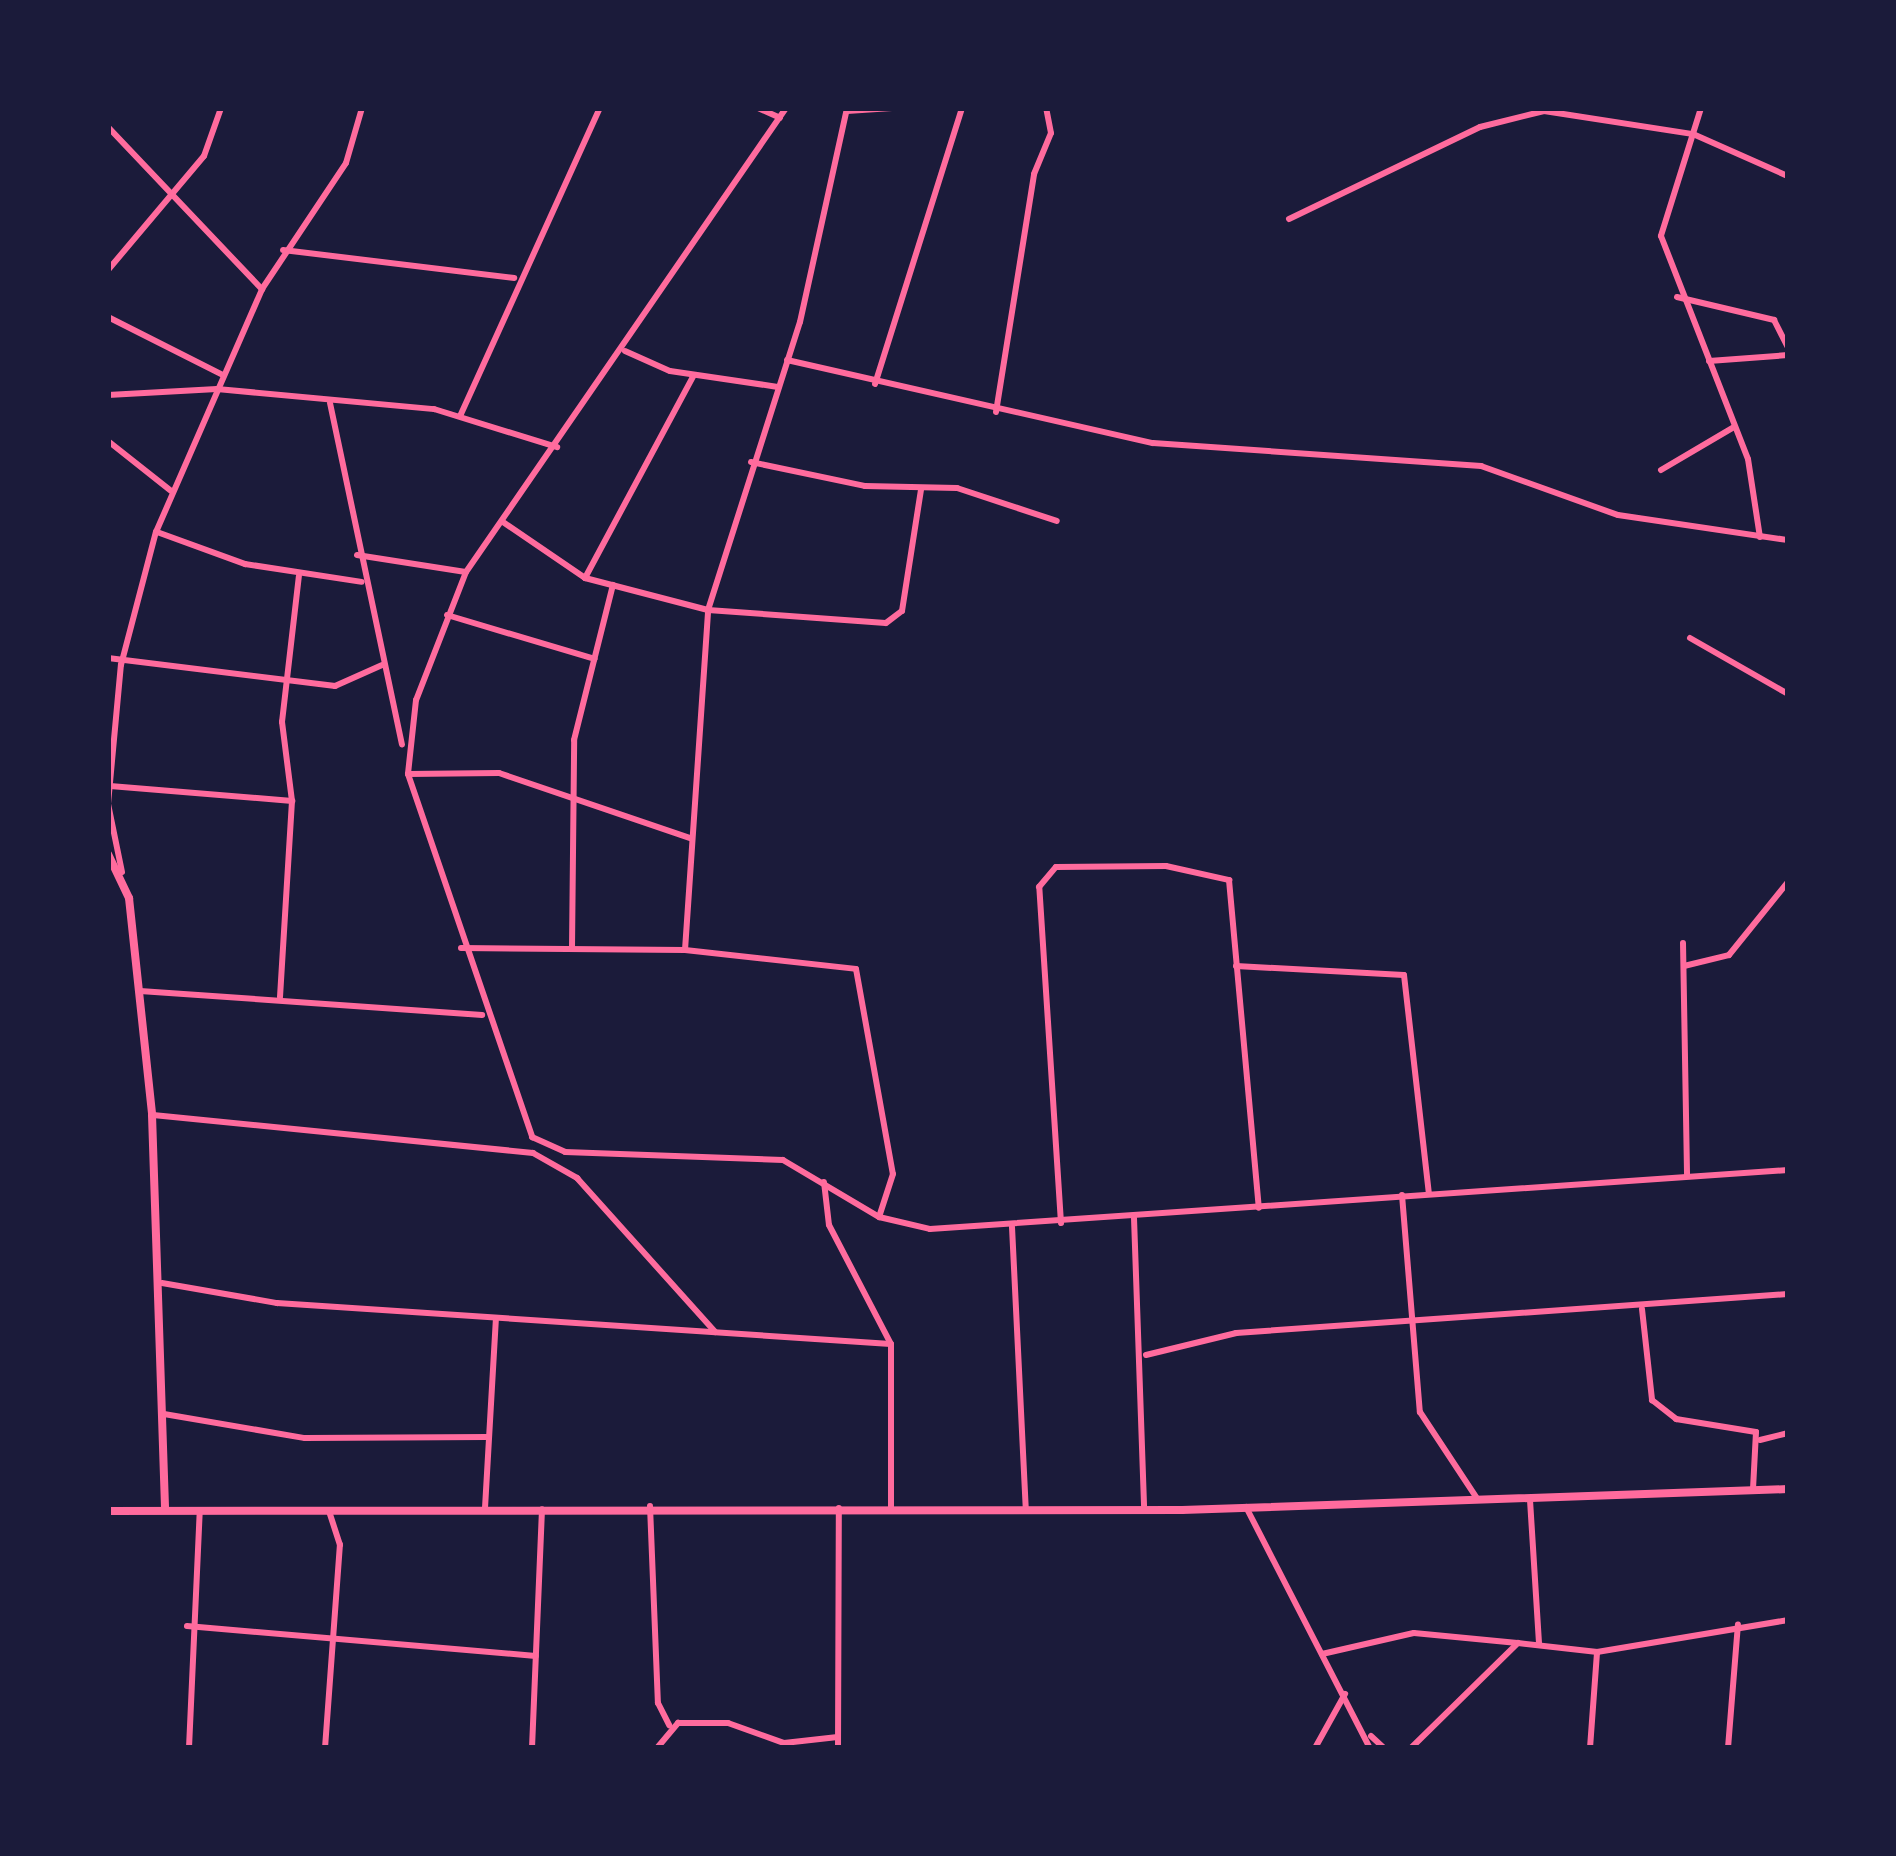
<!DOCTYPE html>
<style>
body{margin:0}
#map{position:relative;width:1896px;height:1856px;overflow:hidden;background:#1b1b3a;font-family:Arial,sans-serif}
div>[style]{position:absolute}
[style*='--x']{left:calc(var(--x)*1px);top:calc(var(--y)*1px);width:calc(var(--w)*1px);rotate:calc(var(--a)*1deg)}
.minor>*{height:6px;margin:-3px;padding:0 3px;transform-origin:3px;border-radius:3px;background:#ff6b9d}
.tertiary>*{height:8px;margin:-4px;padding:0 4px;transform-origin:4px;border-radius:4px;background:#ff6b9d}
span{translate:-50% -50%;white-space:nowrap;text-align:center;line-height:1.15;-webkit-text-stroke:12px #1b1b3a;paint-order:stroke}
.frame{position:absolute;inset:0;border:111px solid #1b1b3a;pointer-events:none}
</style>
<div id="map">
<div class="minor">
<div style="--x:758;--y:108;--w:24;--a:24"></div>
<div style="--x:786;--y:108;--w:564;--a:124.59"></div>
<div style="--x:466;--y:572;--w:137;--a:111.3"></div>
<div style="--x:416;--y:700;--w:74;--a:96.2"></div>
<div style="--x:408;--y:774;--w:384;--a:71.1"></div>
<div style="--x:532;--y:1137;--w:36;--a:24"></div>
<div style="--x:565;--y:1152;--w:218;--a:2.1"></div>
<div style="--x:783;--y:1160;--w:112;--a:30.7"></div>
<div style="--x:879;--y:1217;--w:52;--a:13.2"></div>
<div style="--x:930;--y:1229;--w:860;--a:-3.93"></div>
<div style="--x:1701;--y:108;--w:134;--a:107.4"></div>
<div style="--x:1661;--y:236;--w:239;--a:68.7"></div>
<div style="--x:1748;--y:459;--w:79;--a:81.3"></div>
<div style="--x:847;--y:111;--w:45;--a:-3.8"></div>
<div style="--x:108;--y:127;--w:224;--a:46.5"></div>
<div style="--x:1289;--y:219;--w:212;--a:-25.7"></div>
<div style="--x:1480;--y:127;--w:66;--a:-14"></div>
<div style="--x:1544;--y:111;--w:151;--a:8.8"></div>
<div style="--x:1693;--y:134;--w:104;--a:23.9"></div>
<div style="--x:283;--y:250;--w:233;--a:6.9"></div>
<div style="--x:108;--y:270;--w:149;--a:-49.9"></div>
<div style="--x:204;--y:156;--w:51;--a:-70.5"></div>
<div style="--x:1677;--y:297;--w:100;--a:13.3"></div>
<div style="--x:1774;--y:320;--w:31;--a:63"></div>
<div style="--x:108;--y:317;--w:129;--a:26.8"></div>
<div style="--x:625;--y:351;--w:49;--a:24"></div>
<div style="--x:670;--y:371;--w:109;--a:8.4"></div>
<div style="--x:787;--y:360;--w:375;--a:12.8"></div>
<div style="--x:1153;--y:443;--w:329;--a:4"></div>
<div style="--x:1481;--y:466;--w:145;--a:19.7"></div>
<div style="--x:1618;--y:515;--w:172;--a:8.4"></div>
<div style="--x:1709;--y:361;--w:79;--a:-4.3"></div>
<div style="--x:875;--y:384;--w:289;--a:-72.5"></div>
<div style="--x:108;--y:395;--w:109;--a:-3.2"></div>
<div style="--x:217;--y:389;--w:218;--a:5.3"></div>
<div style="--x:434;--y:409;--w:129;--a:17.2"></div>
<div style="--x:330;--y:403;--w:349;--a:78.1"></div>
<div style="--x:996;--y:412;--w:241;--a:-80.9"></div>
<div style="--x:1034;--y:174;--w:44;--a:-67.5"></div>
<div style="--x:1051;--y:133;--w:25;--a:-101"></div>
<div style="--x:461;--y:414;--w:336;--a:-65.6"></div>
<div style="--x:108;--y:441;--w:80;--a:38.4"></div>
<div style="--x:751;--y:462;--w:116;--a:11.9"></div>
<div style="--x:865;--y:486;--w:92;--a:1.2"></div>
<div style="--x:957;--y:488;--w:105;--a:18.3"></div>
<div style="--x:1661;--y:470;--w:85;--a:-30.5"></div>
<div style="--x:503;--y:522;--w:99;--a:34.3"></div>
<div style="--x:585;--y:578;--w:127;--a:14.6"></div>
<div style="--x:708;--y:610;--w:178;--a:4.2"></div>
<div style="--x:886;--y:623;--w:20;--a:-37"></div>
<div style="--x:902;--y:611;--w:123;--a:-81.1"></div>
<div style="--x:157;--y:532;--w:94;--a:20"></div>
<div style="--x:245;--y:564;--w:118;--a:8.7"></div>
<div style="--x:357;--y:555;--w:110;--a:8.9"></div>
<div style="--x:585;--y:578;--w:230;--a:-61.8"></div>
<div style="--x:447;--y:615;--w:154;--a:16.6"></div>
<div style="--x:1690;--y:638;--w:113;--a:29.7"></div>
<div style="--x:108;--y:658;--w:229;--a:7"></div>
<div style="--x:335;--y:686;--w:51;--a:-24.1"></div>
<div style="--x:1788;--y:768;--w:135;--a:90"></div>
<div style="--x:408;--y:774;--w:91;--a:-0.6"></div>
<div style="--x:499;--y:773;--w:202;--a:18.8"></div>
<div style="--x:110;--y:786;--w:183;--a:4.7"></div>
<div style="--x:122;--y:872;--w:69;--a:-101.6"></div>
<div style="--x:108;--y:804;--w:140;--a:-84.7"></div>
<div style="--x:121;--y:665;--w:138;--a:-75.3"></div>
<div style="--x:156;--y:532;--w:265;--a:-66.4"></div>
<div style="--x:262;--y:289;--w:151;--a:-56.3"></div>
<div style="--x:346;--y:163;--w:57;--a:-73.8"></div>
<div style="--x:1683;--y:943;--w:233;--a:89"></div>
<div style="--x:461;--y:948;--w:224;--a:0.5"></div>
<div style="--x:685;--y:950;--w:341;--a:-86.1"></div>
<div style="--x:708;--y:610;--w:302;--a:-72.3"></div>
<div style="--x:800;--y:322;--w:219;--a:-77.6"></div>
<div style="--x:572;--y:948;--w:208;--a:-89.4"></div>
<div style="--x:574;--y:740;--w:160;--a:-75.9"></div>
<div style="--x:685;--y:950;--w:172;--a:6.3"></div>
<div style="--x:856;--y:969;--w:208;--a:79.8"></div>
<div style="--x:893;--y:1174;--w:45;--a:108"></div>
<div style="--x:1236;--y:966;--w:168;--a:3.1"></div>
<div style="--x:1404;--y:975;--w:219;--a:83.5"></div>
<div style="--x:1684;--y:966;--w:46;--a:-13.7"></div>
<div style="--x:1729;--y:955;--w:92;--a:-51.1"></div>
<div style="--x:140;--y:991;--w:343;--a:4"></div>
<div style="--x:280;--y:997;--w:196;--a:-86.5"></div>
<div style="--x:292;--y:801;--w:80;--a:-97.2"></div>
<div style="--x:282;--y:722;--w:147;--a:-83.4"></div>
<div style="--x:153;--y:1115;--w:382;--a:5.7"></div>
<div style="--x:533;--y:1153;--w:51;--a:29.6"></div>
<div style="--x:577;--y:1178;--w:207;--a:48.1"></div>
<div style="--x:824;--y:1182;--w:43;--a:83.4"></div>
<div style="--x:829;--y:1225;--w:134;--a:62.5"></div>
<div style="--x:1402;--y:1195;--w:218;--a:85.3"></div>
<div style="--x:1420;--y:1412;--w:105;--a:56.6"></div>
<div style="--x:1134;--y:1218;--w:292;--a:88"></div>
<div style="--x:1061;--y:1223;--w:337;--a:-93.7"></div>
<div style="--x:1039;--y:887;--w:26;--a:-50"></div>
<div style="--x:1056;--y:867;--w:110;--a:-0.5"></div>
<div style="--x:1166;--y:866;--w:65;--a:12.5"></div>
<div style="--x:1229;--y:880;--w:329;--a:84.8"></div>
<div style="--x:1012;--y:1227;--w:282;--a:87.2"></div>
<div style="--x:162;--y:1283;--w:117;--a:9.9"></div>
<div style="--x:277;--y:1303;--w:615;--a:3.82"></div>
<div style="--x:891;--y:1344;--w:165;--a:90"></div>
<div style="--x:1642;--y:1309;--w:92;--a:83.7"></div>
<div style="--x:1652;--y:1400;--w:31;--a:38"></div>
<div style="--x:1676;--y:1419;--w:81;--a:9.2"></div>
<div style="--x:1756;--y:1432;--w:58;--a:93"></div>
<div style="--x:1146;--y:1355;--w:93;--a:-13.7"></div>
<div style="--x:1236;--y:1333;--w:553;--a:-4.04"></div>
<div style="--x:164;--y:1414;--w:143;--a:9.7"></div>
<div style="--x:305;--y:1438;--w:182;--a:-0.3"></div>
<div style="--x:1760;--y:1440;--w:29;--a:-14"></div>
<div style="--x:1530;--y:1500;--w:144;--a:86.4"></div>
<div style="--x:650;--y:1506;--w:197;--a:87.7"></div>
<div style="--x:658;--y:1703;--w:25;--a:63"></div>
<div style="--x:1246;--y:1507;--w:271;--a:62.8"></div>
<div style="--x:485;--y:1508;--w:188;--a:-86.7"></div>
<div style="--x:187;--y:1626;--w:350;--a:4.9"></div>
<div style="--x:1322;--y:1654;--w:94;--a:-12.9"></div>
<div style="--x:1414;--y:1633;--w:104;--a:5.5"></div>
<div style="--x:1371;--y:1736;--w:18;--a:43"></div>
<div style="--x:189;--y:1748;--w:238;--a:-87.4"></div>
<div style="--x:325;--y:1748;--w:204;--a:-85.8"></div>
<div style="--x:340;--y:1545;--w:36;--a:-108"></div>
<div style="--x:532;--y:1748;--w:239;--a:-87.6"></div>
<div style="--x:657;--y:1748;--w:33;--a:-50"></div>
<div style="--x:678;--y:1723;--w:50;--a:0"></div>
<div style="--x:728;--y:1723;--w:59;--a:19.7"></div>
<div style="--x:784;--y:1743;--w:54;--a:-6.3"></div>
<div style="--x:838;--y:1748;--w:240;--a:-89.8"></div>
<div style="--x:1315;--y:1748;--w:62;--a:-60.9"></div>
<div style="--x:1411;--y:1748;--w:150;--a:-44.5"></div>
<div style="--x:1518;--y:1643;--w:80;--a:6.5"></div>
<div style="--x:1597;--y:1652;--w:194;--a:-9.5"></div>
<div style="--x:1590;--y:1748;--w:96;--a:-85.8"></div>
<div style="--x:1728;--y:1748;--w:124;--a:-85.4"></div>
</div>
<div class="tertiary">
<div style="--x:108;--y:854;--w:49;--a:64.5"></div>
<div style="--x:129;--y:898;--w:218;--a:83.9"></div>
<div style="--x:152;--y:1115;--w:395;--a:88.1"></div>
<div style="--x:108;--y:1511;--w:1074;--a:-0.05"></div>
<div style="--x:1182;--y:1510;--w:606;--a:-1.98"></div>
</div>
<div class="frame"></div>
</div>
